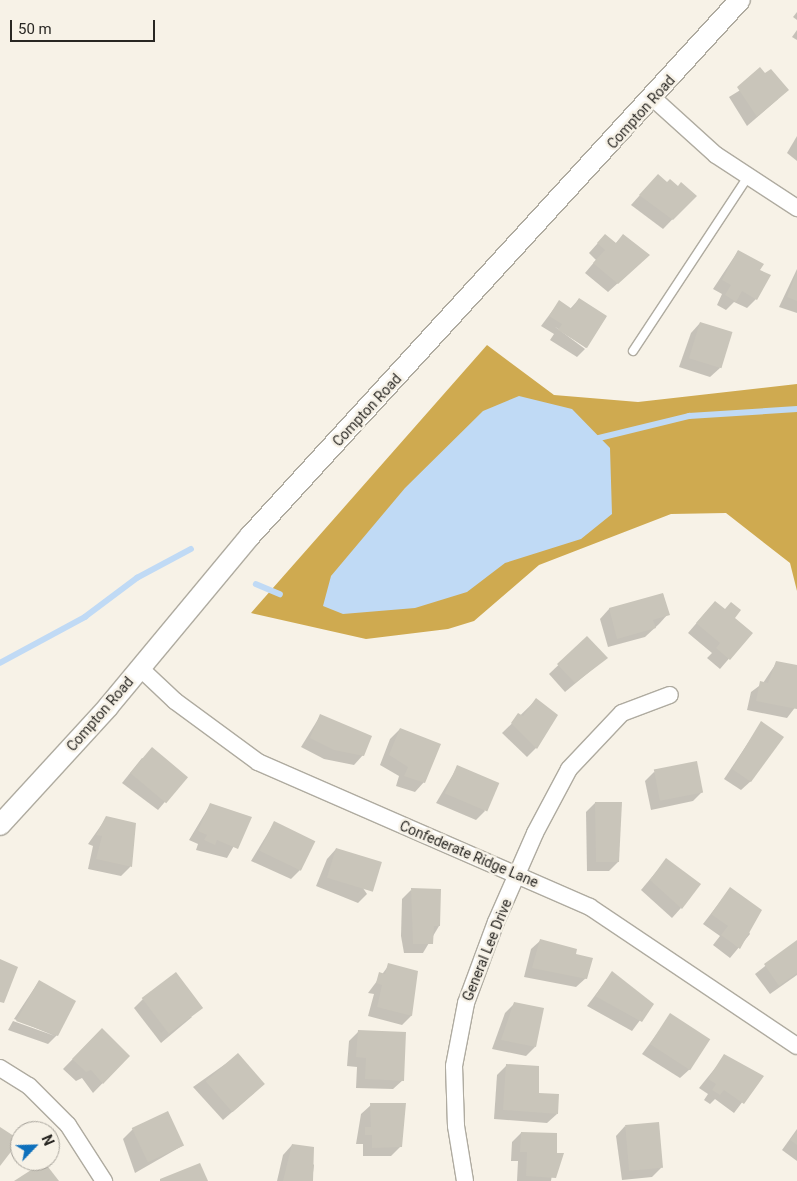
<!DOCTYPE html>
<style>
body{margin:0}
#map{position:relative;width:797px;height:1181px;overflow:hidden;background:#f7f2e7;font-family:Roboto,sans-serif}
div>[style]{position:absolute}
[style*='--x']{left:calc(var(--x)*1px);top:calc(var(--y)*1px);width:calc(var(--w)*1px);rotate:calc(var(--a)*1deg)}
.forest>*{inset:0;background:#cfaa50}
.water>*{inset:0;background:#c0daf5}
.shadow>*{inset:0;background:#0003}
.stream>*{height:5.5px;margin:-2.75px;padding:0 2.75px;transform-origin:2.75px;border-radius:2.75px;background:#c0daf5}
.building>*{inset:0;background:#c9c5ba;transform-origin:0 0}
.roads{filter:drop-shadow(1px 0 #afaba0) drop-shadow(-1px 0 #afaba0) drop-shadow(0 1px #afaba0) drop-shadow(0 -1px #afaba0)}
.service>*{height:8px;margin:-4px;padding:0 4px;transform-origin:4px;border-radius:4px;background:#fff}
.minor>*{height:16px;margin:-8px;padding:0 8px;transform-origin:8px;border-radius:8px;background:#fff}
.tertiary>*{height:20px;margin:-10px;padding:0 10px;transform-origin:10px;border-radius:10px;background:#fff}
span{translate:-50% -50%;white-space:nowrap;text-align:center;line-height:1.15;-webkit-text-stroke:5px #f7f2e7;paint-order:stroke}
.street-label{font-size:14px;color:#292723}
.north{position:absolute;left:10px;top:1121px;width:50px;height:50px;box-sizing:border-box;background:#f7f2e7;border:1px solid #a5a199;border-radius:50%;rotate:66deg;font-size:14px;font-weight:700;line-height:20px;text-align:center;color:#292723}
.north::after{content:'';display:block;margin:auto;width:18px;height:22px;background:#0e70bc;clip-path:polygon(50% 0,100% 100%,50% 72%,0 100%)}
.scale{position:absolute;left:10px;top:20px;width:145px;height:22px;box-sizing:border-box;border:2px solid #292723;border-top:0;padding-left:6px;font-size:15px;line-height:18px;white-space:nowrap;color:#292723;-webkit-text-stroke:4px #f7f2e7;paint-order:stroke}
</style>
<div id="map">
<div class="forest">
<div style="clip-path:polygon(487px 345px,554px 395px,638px 402px,797px 384px,797px 591px,790px 563px,726px 513px,671px 514px,539px 565px,474px 621px,448px 629px,366px 639px,251px 613px)"></div>
</div>
<div class="water">
<div style="clip-path:polygon(519px 396px,572px 409px,610px 448px,612px 514px,581px 539px,505px 563px,467px 592px,415px 608px,343px 614px,323px 606px,331px 576px,405px 488px,483px 411px)"></div>
</div>
<div class="shadow">
<div style="clip-path:polygon(797px 12px,797px 20px,793px 17px)"></div>
<div style="clip-path:polygon(797px 30px,797px 40px,792px 37px)"></div>
<div style="clip-path:polygon(765px 75px,778px 99px,747px 126px,729px 97px)"></div>
<div style="clip-path:polygon(797px 136px,797px 161px,787px 153px)"></div>
<div style="clip-path:polygon(667px 184px,695px 196px,663px 229px,631px 205px,649px 185px)"></div>
<div style="clip-path:polygon(605px 235px,615px 244px,623px 236px,639px 264px,608px 292px,585px 273px,596px 260px,589px 253px)"></div>
<div style="clip-path:polygon(738px 251px,759px 271px,756px 299px,747px 308px,734px 302px,726px 310px,717px 305px,722px 294px,713px 289px)"></div>
<div style="clip-path:polygon(797px 269px,797px 313px,779px 307px)"></div>
<div style="clip-path:polygon(579px 299px,606px 317px,586px 348px,554px 326px,585px 349px,577px 357px,550px 340px,554px 334px,541px 326px,559px 302px,570px 309px)"></div>
<div style="clip-path:polygon(700px 323px,720px 368px,710px 377px,679px 367px,691px 333px)"></div>
<div style="clip-path:polygon(663px 594px,668px 614px,659px 624px,645px 637px,608px 647px,600px 619px,609px 609px)"></div>
<div style="clip-path:polygon(706px 612px,733px 618px,751px 633px,720px 669px,707px 658px,712px 653px,688px 633px)"></div>
<div style="clip-path:polygon(587px 638px,606px 658px,565px 692px,549px 674px)"></div>
<div style="clip-path:polygon(777px 662px,797px 666px,797px 705px,787px 718px,747px 710px,751px 692px,763px 683px)"></div>
<div style="clip-path:polygon(536px 700px,536px 748px,527px 757px,502px 733px)"></div>
<div style="clip-path:polygon(320px 716px,363px 755px,354px 765px,324px 759px,301px 747px)"></div>
<div style="clip-path:polygon(762px 722px,751px 781px,741px 790px,724px 779px)"></div>
<div style="clip-path:polygon(400px 729px,424px 782px,415px 792px,396px 786px,399px 776px,380px 765px,390px 739px)"></div>
<div style="clip-path:polygon(142px 758px,186px 777px,158px 810px,122px 783px)"></div>
<div style="clip-path:polygon(458px 766px,485px 811px,476px 820px,436px 803px)"></div>
<div style="clip-path:polygon(654px 772px,702px 792px,693px 801px,651px 810px,645px 781px)"></div>
<div style="clip-path:polygon(595px 803px,618px 862px,609px 871px,587px 871px,586px 812px)"></div>
<div style="clip-path:polygon(210px 805px,250px 818px,227px 858px,196px 850px,198px 844px,189px 840px)"></div>
<div style="clip-path:polygon(107px 817px,135px 824px,130px 867px,121px 876px,88px 869px,93px 846px,88px 844px)"></div>
<div style="clip-path:polygon(274px 823px,300px 870px,291px 879px,251px 861px)"></div>
<div style="clip-path:polygon(336px 849px,367px 894px,358px 903px,316px 886px,327px 859px)"></div>
<div style="clip-path:polygon(666px 860px,681px 908px,672px 918px,641px 890px)"></div>
<div style="clip-path:polygon(730px 889px,750px 934px,730px 958px,713px 945px,720px 936px,703px 924px)"></div>
<div style="clip-path:polygon(411px 890px,439px 926px,423px 953px,404px 953px,401px 936px,402px 899px)"></div>
<div style="clip-path:polygon(541px 940px,574px 954px,586px 978px,576px 987px,524px 977px,531px 949px)"></div>
<div style="clip-path:polygon(797px 941px,797px 975px,770px 994px,755px 974px)"></div>
<div style="clip-path:polygon(389px 965px,417px 972px,411px 1016px,402px 1025px,368px 1016px,374px 994px,368px 993px)"></div>
<div style="clip-path:polygon(612px 973px,652px 1004px,632px 1031px,587px 1006px)"></div>
<div style="clip-path:polygon(39px 981px,57px 1035px,48px 1044px,8px 1030px,13px 1021px,55px 1036px,14px 1019px)"></div>
<div style="clip-path:polygon(143px 999px,192px 1017px,161px 1043px,134px 1008px)"></div>
<div style="clip-path:polygon(515px 1003px,535px 1047px,526px 1056px,492px 1049px,505px 1013px)"></div>
<div style="clip-path:polygon(671px 1015px,690px 1069px,680px 1078px,642px 1054px)"></div>
<div style="clip-path:polygon(102px 1029px,129px 1056px,93px 1093px,82px 1078px,76px 1081px,63px 1069px)"></div>
<div style="clip-path:polygon(358px 1032px,403px 1080px,393px 1089px,356px 1088px,357px 1067px,347px 1066px,349px 1041px)"></div>
<div style="clip-path:polygon(238px 1055px,254px 1093px,223px 1120px,193px 1087px)"></div>
<div style="clip-path:polygon(725px 1056px,762px 1076px,734px 1113px,715px 1099px,710px 1104px,704px 1100px,708px 1094px,699px 1088px)"></div>
<div style="clip-path:polygon(507px 1065px,557px 1114px,547px 1123px,494px 1119px,497px 1075px)"></div>
<div style="clip-path:polygon(371px 1105px,401px 1146px,391px 1156px,363px 1156px,363px 1144px,356px 1144px,361px 1114px)"></div>
<div style="clip-path:polygon(625px 1126px,661px 1168px,652px 1177px,622px 1180px,616px 1136px)"></div>
<div style="clip-path:polygon(133px 1129px,182px 1146px,135px 1173px,123px 1139px)"></div>
<div style="clip-path:polygon(797px 1129px,797px 1161px,782px 1150px)"></div>
<div style="clip-path:polygon(521px 1133px,555px 1155px,551px 1181px,517px 1181px,518px 1161px,511px 1161px,512px 1142px)"></div>
<div style="clip-path:polygon(292px 1145px,314px 1165px,312px 1181px,277px 1181px,283px 1155px)"></div>
</div>
<div class="stream">
<div style="--x:595;--y:439;--w:97;--a:-13.7"></div>
<div style="--x:689;--y:416;--w:108;--a:-3.7"></div>
<div style="--x:256;--y:584;--w:26;--a:23"></div>
<div style="--x:0;--y:663;--w:97;--a:-28.4"></div>
<div style="--x:85;--y:617;--w:65;--a:-36.9"></div>
<div style="--x:137;--y:578;--w:61;--a:-28.2"></div>
</div>
<div class="building">
<div style="clip-path:polygon(760px 67px,765px 73px,771px 69px,789px 90px,757px 117px,737px 87px)"></div>
<div style="clip-path:polygon(658px 174px,667px 182px,670px 179px,678px 186px,681px 182px,697px 196px,673px 220px,639px 195px)"></div>
<div style="clip-path:polygon(605px 234px,616px 243px,623px 234px,650px 255px,618px 284px,593px 263px,605px 250px,597px 243px)"></div>
<div style="clip-path:polygon(738px 250px,764px 264px,760px 270px,771px 275px,757px 300px,742px 291px,736px 302px,725px 295px,731px 285px,722px 280px)"></div>
<div style="clip-path:polygon(797px 271px,797px 301px,787px 297px)"></div>
<div style="clip-path:polygon(579px 298px,607px 316px,587px 348px,558px 330px,562px 324px,549px 316px,559px 300px,572px 309px)"></div>
<div style="left:700px;top:322px;width:34px;height:38px;rotate:17deg"></div>
<div style="clip-path:polygon(663px 593px,670px 615px,653px 620px,656px 628px,617px 639px,609px 608px)"></div>
<div style="clip-path:polygon(715px 601px,725px 609px,731px 602px,741px 610px,735px 618px,753px 633px,730px 660px,716px 648px,720px 643px,696px 623px)"></div>
<div style="clip-path:polygon(587px 636px,608px 658px,575px 683px,557px 664px)"></div>
<div style="clip-path:polygon(776px 661px,797px 665px,797px 709px,756px 701px,760px 681px,768px 683px)"></div>
<div style="clip-path:polygon(536px 698px,558px 715px,537px 749px,511px 723px,518px 713px,523px 716px)"></div>
<div style="clip-path:polygon(320px 714px,372px 736px,364px 756px,334px 750px,310px 738px)"></div>
<div style="clip-path:polygon(761px 721px,784px 737px,751px 782px,732px 769px)"></div>
<div style="clip-path:polygon(400px 728px,441px 744px,425px 783px,404px 776px,408px 767px,389px 755px)"></div>
<div style="left:152px;top:747px;width:47px;height:34px;rotate:40deg"></div>
<div style="left:697px;top:761px;width:32px;height:44px;rotate:79deg"></div>
<div style="left:457px;top:765px;width:46px;height:31px;rotate:23deg"></div>
<div style="clip-path:polygon(595px 802px,622px 802px,619px 862px,596px 862px)"></div>
<div style="clip-path:polygon(210px 803px,252px 817px,238px 849px,217px 840px,215px 845px,204px 840px,207px 835px,198px 831px)"></div>
<div style="clip-path:polygon(106px 816px,136px 823px,132px 867px,96px 859px,102px 836px,96px 835px)"></div>
<div style="left:274px;top:821px;width:46px;height:33px;rotate:26deg"></div>
<div style="left:336px;top:848px;width:48px;height:31px;rotate:17deg"></div>
<div style="clip-path:polygon(666px 858px,701px 884px,682px 909px,650px 880px)"></div>
<div style="clip-path:polygon(730px 887px,762px 910px,740px 949px,721px 935px,728px 926px,711px 914px)"></div>
<div style="clip-path:polygon(411px 888px,441px 889px,440px 926px,434px 926px,433px 944px,413px 944px)"></div>
<div style="clip-path:polygon(540px 939px,577px 949px,576px 954px,593px 958px,587px 979px,532px 968px)"></div>
<div style="clip-path:polygon(797px 940px,797px 973px,779px 986px,764px 964px)"></div>
<div style="clip-path:polygon(0 959px,18px 967px,4px 1003px,0 1002px)"></div>
<div style="clip-path:polygon(388px 963px,418px 971px,412px 1016px,377px 1007px,382px 985px,376px 983px,379px 972px,385px 974px)"></div>
<div style="clip-path:polygon(612px 971px,654px 1004px,642px 1022px,595px 996px)"></div>
<div style="left:176px;top:972px;width:45px;height:43px;rotate:53deg"></div>
<div style="clip-path:polygon(39px 980px,76px 1001px,58px 1036px,16px 1021px)"></div>
<div style="clip-path:polygon(514px 1002px,544px 1008px,536px 1047px,501px 1040px)"></div>
<div style="left:670px;top:1013px;width:48px;height:37px;rotate:33deg"></div>
<div style="clip-path:polygon(102px 1028px,130px 1056px,103px 1084px,91px 1070px,86px 1072px,72px 1059px)"></div>
<div style="clip-path:polygon(358px 1030px,406px 1032px,404px 1081px,365px 1079px,366px 1058px,356px 1057px)"></div>
<div style="left:238px;top:1053px;width:41px;height:43px;rotate:49deg"></div>
<div style="clip-path:polygon(724px 1054px,764px 1076px,744px 1104px,724px 1090px,720px 1095px,712px 1090px,716px 1084px,708px 1079px)"></div>
<div style="clip-path:polygon(506px 1064px,539px 1066px,539px 1093px,559px 1094px,558px 1114px,503px 1110px)"></div>
<div style="clip-path:polygon(370px 1103px,406px 1103px,402px 1147px,372px 1148px,372px 1135px,365px 1135px,365px 1127px,371px 1127px)"></div>
<div style="left:168px;top:1111px;width:38px;height:40px;rotate:65deg"></div>
<div style="left:659px;top:1122px;width:46px;height:34px;rotate:85deg"></div>
<div style="clip-path:polygon(0 1127px,20px 1140px,0 1166px)"></div>
<div style="clip-path:polygon(797px 1131px,797px 1145px,790px 1140px)"></div>
<div style="clip-path:polygon(521px 1132px,557px 1133px,557px 1153px,564px 1153px,556px 1178px,526px 1176px,527px 1152px,520px 1152px)"></div>
<div style="clip-path:polygon(292px 1144px,314px 1147px,313px 1181px,283px 1181px)"></div>
<div style="clip-path:polygon(45px 1163px,59px 1181px,14px 1181px,42px 1163px)"></div>
<div style="clip-path:polygon(200px 1163px,208px 1181px,160px 1181px,160px 1179px)"></div>
</div>
<div class="roads">
<div class="service">
<div style="--x:633;--y:351;--w:207;--a:-56.6"></div>
</div>
<div class="minor">
<div style="--x:654;--y:99;--w:84;--a:42.1"></div>
<div style="--x:716;--y:155;--w:97;--a:33.2"></div>
<div style="--x:140;--y:668;--w:48;--a:43.3"></div>
<div style="--x:175;--y:701;--w:103;--a:36.3"></div>
<div style="--x:258;--y:762;--w:362;--a:23.6"></div>
<div style="--x:590;--y:907;--w:249;--a:33.9"></div>
<div style="--x:0;--y:1068;--w:34;--a:32"></div>
<div style="--x:29;--y:1086;--w:55;--a:45"></div>
<div style="--x:68;--y:1125;--w:67;--a:57.3"></div>
<div style="--x:465;--y:1181;--w:56;--a:-99.3"></div>
<div style="--x:456;--y:1126;--w:60;--a:-91.9"></div>
<div style="--x:454;--y:1066;--w:64;--a:-79.2"></div>
<div style="--x:466;--y:1003;--w:86;--a:-69.7"></div>
<div style="--x:496;--y:922;--w:97;--a:-66.3"></div>
<div style="--x:535;--y:833;--w:72;--a:-62"></div>
<div style="--x:569;--y:769;--w:77;--a:-46.6"></div>
<div style="--x:622;--y:713;--w:51;--a:-20.6"></div>
</div>
<div class="tertiary">
<div style="--x:0;--y:825;--w:160;--a:-47.5"></div>
<div style="--x:108;--y:707;--w:222;--a:-50.3"></div>
<div style="--x:250;--y:536;--w:726;--a:-47.57"></div>
</div>
</div>
<div class="street-label">
<span style="left:641px;top:112px;rotate:-48deg">Compton Road</span>
<span style="left:367px;top:410px;rotate:-47deg">Compton Road</span>
<span style="left:100px;top:714px;rotate:-49deg">Compton Road</span>
<span style="left:469px;top:854px;rotate:23deg">Confederate Ridge Lane</span>
<span style="left:487px;top:950px;rotate:-68deg">General Lee Drive</span>
</div>
<div class="north">N</div>
<div class="scale">50 m</div>
</div>
